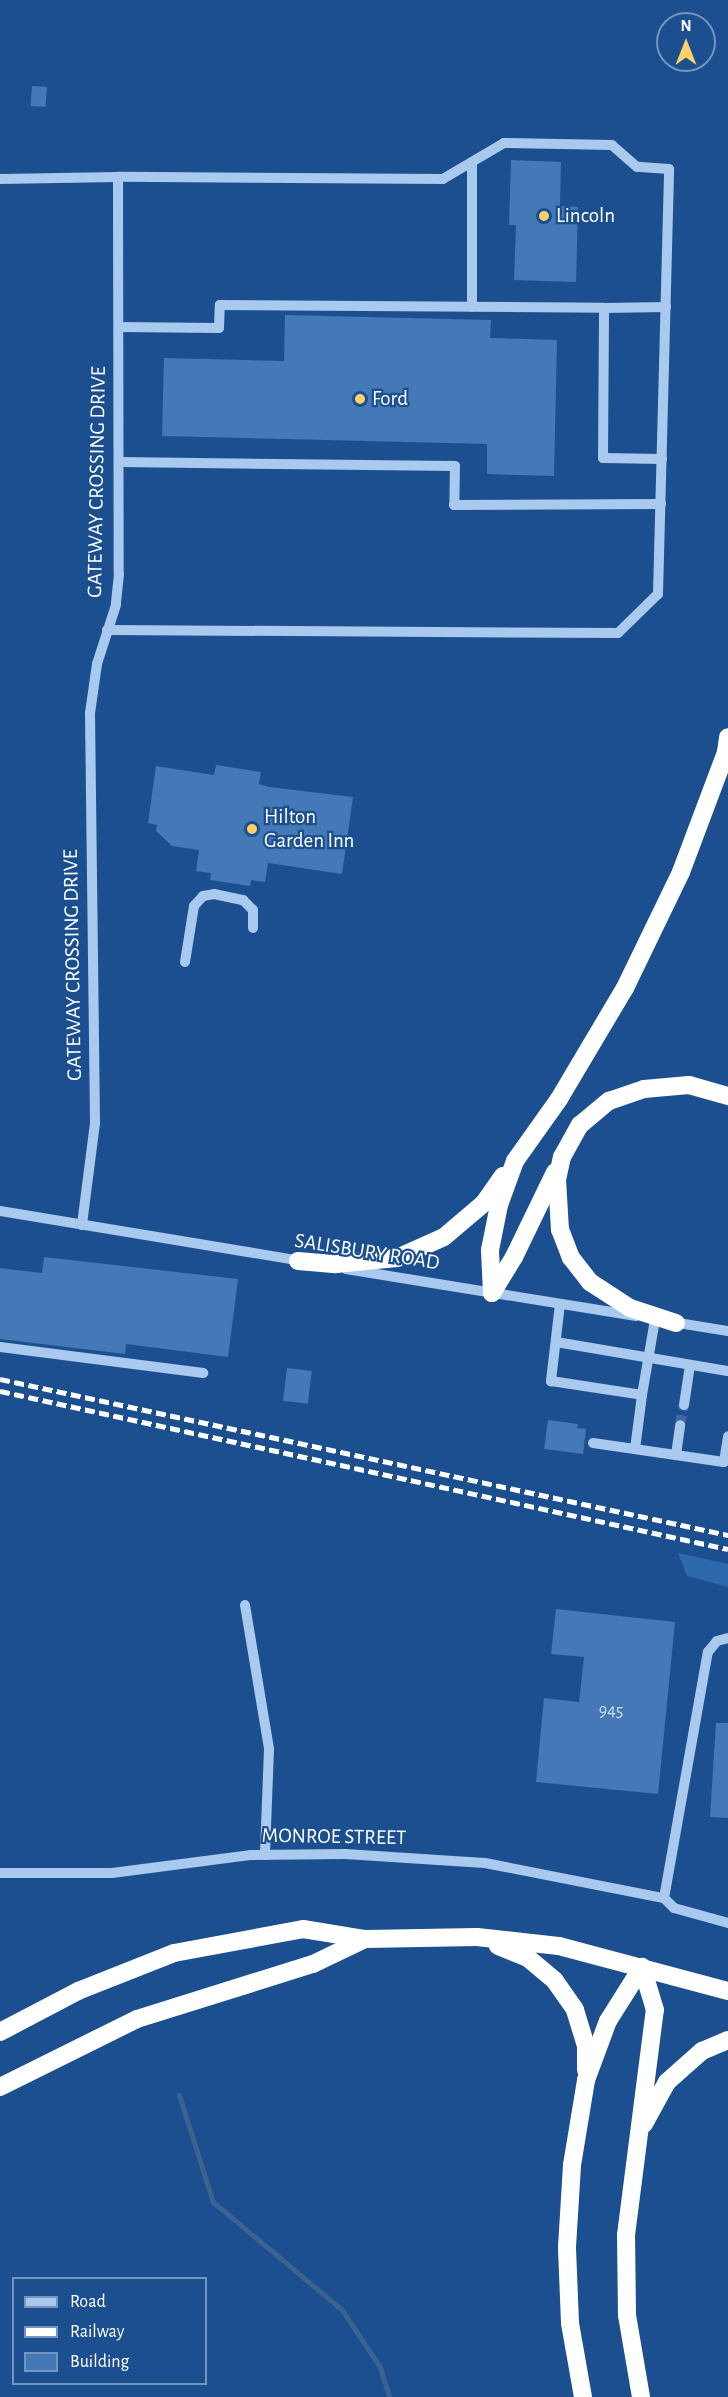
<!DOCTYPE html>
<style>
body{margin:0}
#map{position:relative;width:728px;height:2397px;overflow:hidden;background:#1b4f8f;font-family:"Alegreya Sans",sans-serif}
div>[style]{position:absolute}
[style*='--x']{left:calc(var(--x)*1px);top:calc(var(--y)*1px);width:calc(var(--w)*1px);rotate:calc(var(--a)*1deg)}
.green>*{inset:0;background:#2e69ad}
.stream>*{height:5px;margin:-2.5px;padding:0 2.5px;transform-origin:2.5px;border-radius:2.5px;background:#3c6290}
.building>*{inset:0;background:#4478b7;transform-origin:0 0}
.minor-tunnel>*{height:10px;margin-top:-5px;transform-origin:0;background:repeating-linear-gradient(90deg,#3d69a0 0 10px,transparent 0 15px)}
.minor>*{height:10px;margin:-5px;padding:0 5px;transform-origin:5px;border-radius:5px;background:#a9c9ee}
.highway>*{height:18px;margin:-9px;padding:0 9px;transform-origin:9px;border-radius:9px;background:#fff}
.rail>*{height:4.5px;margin-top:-2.25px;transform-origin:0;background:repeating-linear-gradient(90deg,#fff 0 10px,transparent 0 14.5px)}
.dots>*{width:16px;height:16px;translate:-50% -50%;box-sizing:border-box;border:3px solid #1b4f8f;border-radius:50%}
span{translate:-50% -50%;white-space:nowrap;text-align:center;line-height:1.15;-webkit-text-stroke:4.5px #1b4f8f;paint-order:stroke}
.number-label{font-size:18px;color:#d0dded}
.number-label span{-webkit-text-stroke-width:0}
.poi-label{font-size:21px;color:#fff}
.left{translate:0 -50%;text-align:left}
.street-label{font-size:21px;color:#fff}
.legend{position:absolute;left:12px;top:2277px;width:195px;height:108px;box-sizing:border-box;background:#1b4f8f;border:2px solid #7695bc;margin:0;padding:8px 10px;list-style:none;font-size:18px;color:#fff}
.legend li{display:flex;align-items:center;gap:12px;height:30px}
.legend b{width:30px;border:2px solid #7695bc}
.north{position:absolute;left:656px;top:12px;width:60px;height:60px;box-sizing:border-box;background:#1b4f8f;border:2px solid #7695bc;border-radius:50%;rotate:0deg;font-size:16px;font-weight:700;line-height:24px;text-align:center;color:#fff}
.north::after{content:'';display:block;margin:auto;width:21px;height:27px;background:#ffd166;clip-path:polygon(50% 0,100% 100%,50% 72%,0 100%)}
</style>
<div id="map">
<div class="green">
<div style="clip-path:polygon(678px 1553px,728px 1564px,728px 1587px,687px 1576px)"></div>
</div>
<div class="stream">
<div style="--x:179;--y:2095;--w:112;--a:72.4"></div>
<div style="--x:213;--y:2202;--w:168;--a:39.9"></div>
<div style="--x:342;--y:2310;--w:69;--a:56.3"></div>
<div style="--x:380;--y:2367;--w:31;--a:73"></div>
</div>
<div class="building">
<div style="left:32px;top:86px;width:15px;height:20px;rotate:4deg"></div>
<div style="clip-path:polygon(511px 160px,561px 162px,560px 206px,578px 207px,576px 282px,514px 280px,516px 225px,509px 225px)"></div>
<div style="clip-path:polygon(285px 315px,491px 320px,490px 338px,557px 340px,554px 476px,487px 474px,487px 444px,162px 436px,164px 358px,284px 361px)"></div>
<div style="clip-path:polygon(216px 765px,261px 772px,259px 784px,269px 787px,353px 797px,342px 874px,268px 863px,265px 882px,251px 880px,250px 886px,210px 880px,211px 873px,196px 871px,199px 850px,172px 846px,156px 831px,157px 825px,148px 823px,156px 766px,214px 775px)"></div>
<div style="clip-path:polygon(44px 1257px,238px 1279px,228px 1357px,126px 1344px,125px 1354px,0 1339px,0 1268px,42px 1273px)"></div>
<div style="left:287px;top:1368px;width:25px;height:33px;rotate:7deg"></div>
<div style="clip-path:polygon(548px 1420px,578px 1424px,577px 1428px,586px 1429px,583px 1454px,544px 1449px)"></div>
<div style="clip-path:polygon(556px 1609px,675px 1622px,658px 1794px,536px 1782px,544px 1698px,579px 1702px,584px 1657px,551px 1654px)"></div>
<div style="clip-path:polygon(716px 1723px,728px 1723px,728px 1818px,710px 1817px)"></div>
</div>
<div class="minor-tunnel">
<div style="--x:680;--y:1425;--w:20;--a:-79"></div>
</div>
<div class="minor">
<div style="--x:0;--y:179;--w:118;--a:-1"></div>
<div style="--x:118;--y:177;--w:397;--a:89.9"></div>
<div style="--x:119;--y:574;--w:31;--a:96"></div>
<div style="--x:116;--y:605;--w:62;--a:107.9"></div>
<div style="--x:97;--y:664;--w:49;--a:98.1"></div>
<div style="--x:90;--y:713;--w:410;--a:89.3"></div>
<div style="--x:95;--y:1123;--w:103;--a:97.3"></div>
<div style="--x:472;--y:307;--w:145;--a:-90"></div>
<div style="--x:119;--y:327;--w:100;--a:0.6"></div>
<div style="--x:219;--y:328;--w:23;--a:-88"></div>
<div style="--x:220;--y:305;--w:384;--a:0.4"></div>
<div style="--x:662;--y:459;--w:59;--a:-179"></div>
<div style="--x:603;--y:458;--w:150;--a:-89.6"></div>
<div style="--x:604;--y:308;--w:62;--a:-0.9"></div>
<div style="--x:119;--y:462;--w:336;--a:0.7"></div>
<div style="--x:455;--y:466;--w:39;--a:91"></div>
<div style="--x:454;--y:505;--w:207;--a:-0.3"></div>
<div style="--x:107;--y:630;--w:511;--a:0.34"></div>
<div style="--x:618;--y:633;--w:56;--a:-44.3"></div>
<div style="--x:658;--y:594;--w:425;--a:-88.5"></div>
<div style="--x:669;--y:169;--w:32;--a:-176"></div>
<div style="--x:637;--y:167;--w:33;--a:-139"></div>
<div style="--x:612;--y:145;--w:108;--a:-178.9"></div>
<div style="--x:504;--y:143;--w:71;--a:149.5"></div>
<div style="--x:443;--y:179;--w:325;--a:-179.6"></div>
<div style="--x:185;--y:962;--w:57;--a:-80.9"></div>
<div style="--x:194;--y:906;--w:13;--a:-48"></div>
<div style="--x:203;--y:896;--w:11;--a:-10"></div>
<div style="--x:214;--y:894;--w:30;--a:12"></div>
<div style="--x:243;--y:900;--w:14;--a:45"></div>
<div style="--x:253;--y:910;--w:18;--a:90"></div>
<div style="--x:0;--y:1211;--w:305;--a:9.4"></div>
<div style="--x:346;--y:1269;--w:294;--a:9.2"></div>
<div style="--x:560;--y:1304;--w:78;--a:96.7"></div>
<div style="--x:551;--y:1381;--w:92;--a:8.7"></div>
<div style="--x:642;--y:1395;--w:76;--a:-80.2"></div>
<div style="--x:672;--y:1322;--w:57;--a:9.1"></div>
<div style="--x:556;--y:1342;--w:174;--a:9.6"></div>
<div style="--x:0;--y:1347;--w:205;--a:7.3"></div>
<div style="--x:684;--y:1405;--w:40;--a:-81.5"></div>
<div style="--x:593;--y:1443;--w:132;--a:8.3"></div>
<div style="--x:724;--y:1462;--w:26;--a:-81"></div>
<div style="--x:635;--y:1449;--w:54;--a:-82.6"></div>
<div style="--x:676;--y:1455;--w:30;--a:-82"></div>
<div style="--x:245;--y:1605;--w:146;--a:80.5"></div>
<div style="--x:269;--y:1749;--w:106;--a:92.2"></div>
<div style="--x:0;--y:1873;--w:112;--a:0"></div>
<div style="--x:112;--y:1873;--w:139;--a:-7.4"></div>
<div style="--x:250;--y:1855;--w:95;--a:-0.6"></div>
<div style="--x:345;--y:1854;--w:140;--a:3.7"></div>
<div style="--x:485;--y:1863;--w:182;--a:11.1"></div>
<div style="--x:664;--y:1898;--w:250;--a:-79.9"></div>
<div style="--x:708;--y:1652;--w:14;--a:-51"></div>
<div style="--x:717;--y:1641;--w:11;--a:-15"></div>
<div style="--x:664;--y:1898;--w:14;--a:45"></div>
<div style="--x:674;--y:1908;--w:56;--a:15.5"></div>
</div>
<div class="highway">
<div style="--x:298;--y:1261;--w:38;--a:5"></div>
<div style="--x:336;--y:1264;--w:61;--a:-5.6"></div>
<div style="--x:397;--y:1258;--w:51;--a:-24.1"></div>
<div style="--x:444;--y:1237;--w:52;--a:-40.4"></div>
<div style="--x:484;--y:1203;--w:33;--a:-55"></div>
<div style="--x:492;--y:1293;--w:43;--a:-92.7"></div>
<div style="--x:490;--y:1250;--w:46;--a:-78.7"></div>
<div style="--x:499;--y:1205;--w:47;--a:-70"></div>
<div style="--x:515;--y:1161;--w:76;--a:-54.6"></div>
<div style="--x:559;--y:1099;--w:129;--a:-59.3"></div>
<div style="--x:625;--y:988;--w:129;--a:-64.2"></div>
<div style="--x:681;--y:872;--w:128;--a:-69.4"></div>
<div style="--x:726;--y:752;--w:15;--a:-82"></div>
<div style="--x:492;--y:1293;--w:42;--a:-58.6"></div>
<div style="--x:514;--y:1257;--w:94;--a:-64.2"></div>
<div style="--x:676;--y:1323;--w:48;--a:-161.9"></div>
<div style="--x:630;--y:1308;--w:48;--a:-147"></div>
<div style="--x:590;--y:1282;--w:31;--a:-128"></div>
<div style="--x:571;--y:1258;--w:30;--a:-111"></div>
<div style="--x:560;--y:1230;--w:50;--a:-93.4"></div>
<div style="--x:557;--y:1180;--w:24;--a:-78"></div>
<div style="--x:562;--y:1157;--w:37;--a:-61"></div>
<div style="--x:580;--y:1125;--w:38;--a:-40"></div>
<div style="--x:609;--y:1101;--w:37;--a:-19"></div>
<div style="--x:644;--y:1089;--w:45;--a:-5.1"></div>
<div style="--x:689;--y:1085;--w:41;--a:15.8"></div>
<div style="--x:498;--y:1946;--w:32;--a:22"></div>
<div style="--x:528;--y:1958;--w:35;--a:40"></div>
<div style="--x:555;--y:1981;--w:35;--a:55"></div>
<div style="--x:575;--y:2010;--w:37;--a:73"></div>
<div style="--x:586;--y:2045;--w:25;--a:90"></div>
<div style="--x:0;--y:2032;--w:88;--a:-27.7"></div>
<div style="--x:78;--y:1991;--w:103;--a:-21.6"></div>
<div style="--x:174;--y:1953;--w:131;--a:-10.5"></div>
<div style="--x:303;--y:1929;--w:63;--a:9.2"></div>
<div style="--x:365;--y:1939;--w:112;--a:-1"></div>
<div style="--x:477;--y:1937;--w:82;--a:6.3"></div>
<div style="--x:559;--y:1946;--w:175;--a:14.9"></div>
<div style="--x:0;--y:2087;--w:153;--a:-26.4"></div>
<div style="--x:137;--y:2019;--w:184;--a:-17.4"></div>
<div style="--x:313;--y:1964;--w:58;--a:-25.7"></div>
<div style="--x:644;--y:2124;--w:48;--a:-61.3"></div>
<div style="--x:667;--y:2082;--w:47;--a:-41.5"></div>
<div style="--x:702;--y:2051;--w:28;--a:-23"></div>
<div style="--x:583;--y:2397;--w:75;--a:-100"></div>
<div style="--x:570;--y:2323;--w:76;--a:-92.3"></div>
<div style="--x:567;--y:2247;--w:82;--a:-86.5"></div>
<div style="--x:572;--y:2165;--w:86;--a:-80.6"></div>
<div style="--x:586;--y:2080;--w:63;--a:-69.6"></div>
<div style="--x:608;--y:2021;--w:64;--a:-57.8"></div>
<div style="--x:641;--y:2397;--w:83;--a:-99.7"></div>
<div style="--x:627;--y:2315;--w:80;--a:-90.7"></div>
<div style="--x:626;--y:2235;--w:227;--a:-82.7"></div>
<div style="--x:655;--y:2010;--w:45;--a:-106.8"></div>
</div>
<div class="rail">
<div style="--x:0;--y:1379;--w:745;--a:12.09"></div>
<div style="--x:0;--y:1391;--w:745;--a:12.25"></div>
</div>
<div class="dots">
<div style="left:544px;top:216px;background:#ffd166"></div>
<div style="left:360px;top:399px;background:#ffd166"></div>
<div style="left:252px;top:829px;background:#ffd166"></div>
</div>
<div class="number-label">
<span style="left:611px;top:1711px">945</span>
</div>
<div class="poi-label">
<span class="left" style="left:556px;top:216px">Lincoln</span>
<span class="left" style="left:372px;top:399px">Ford</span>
<span class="left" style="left:264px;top:829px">Hilton<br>Garden Inn</span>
</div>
<div class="street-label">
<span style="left:97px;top:482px;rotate:-89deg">GATEWAY CROSSING DRIVE</span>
<span style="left:73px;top:965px;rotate:-91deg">GATEWAY CROSSING DRIVE</span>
<span style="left:367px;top:1252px;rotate:9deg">SALISBURY ROAD</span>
<span style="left:334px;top:1837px;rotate:1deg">MONROE STREET</span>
</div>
<ul class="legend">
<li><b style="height:8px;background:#a9c9ee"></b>Road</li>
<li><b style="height:8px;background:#fff"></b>Railway</li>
<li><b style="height:16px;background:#4478b7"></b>Building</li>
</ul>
<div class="north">N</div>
</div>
